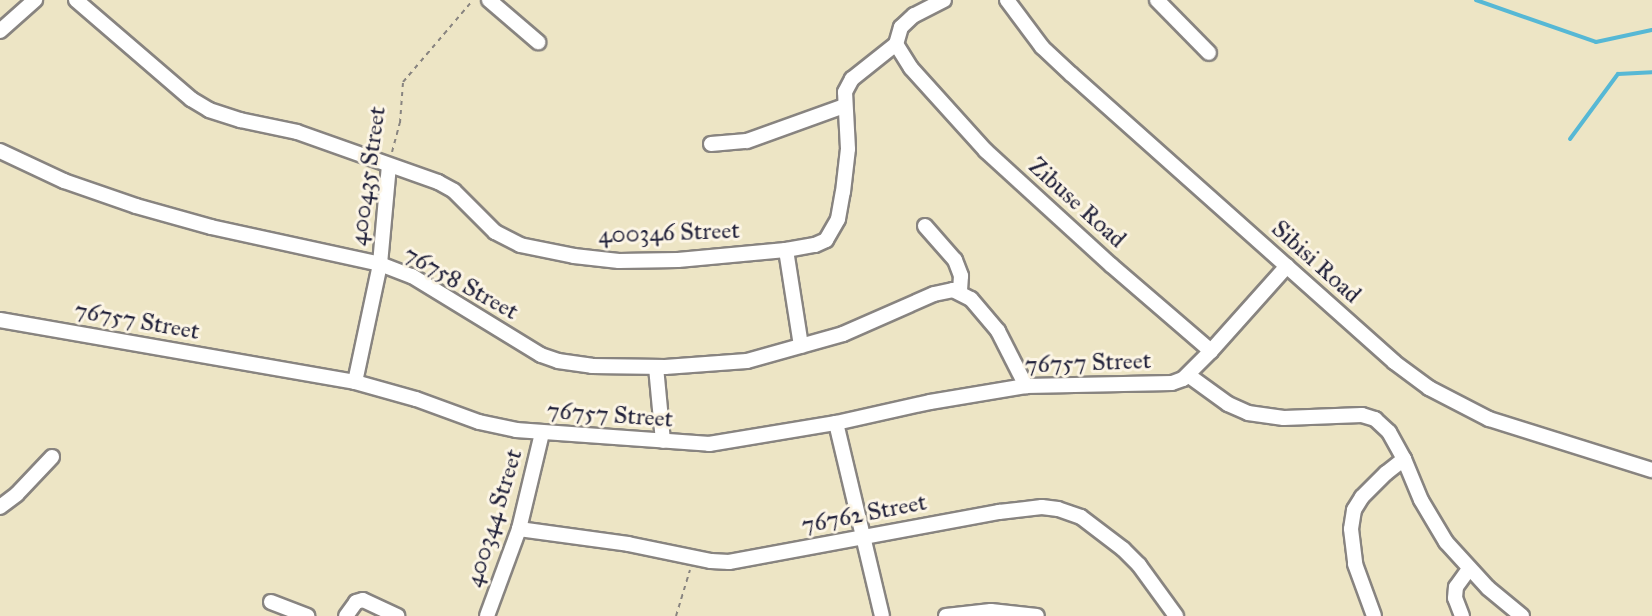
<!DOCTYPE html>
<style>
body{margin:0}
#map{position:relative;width:1652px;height:616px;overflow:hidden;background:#ede5c5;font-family:"IM FELL Great Primer",serif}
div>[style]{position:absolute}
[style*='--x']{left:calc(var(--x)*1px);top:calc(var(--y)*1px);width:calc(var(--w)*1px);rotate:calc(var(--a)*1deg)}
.stream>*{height:4px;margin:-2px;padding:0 2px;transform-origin:2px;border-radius:2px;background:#56b8d5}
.path>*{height:2px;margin-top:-1px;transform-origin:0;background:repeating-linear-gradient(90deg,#888480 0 4.5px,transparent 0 9px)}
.roads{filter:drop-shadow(2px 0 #888480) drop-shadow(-2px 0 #888480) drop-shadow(0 2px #888480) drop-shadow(0 -2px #888480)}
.minor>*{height:14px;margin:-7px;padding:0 7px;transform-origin:7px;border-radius:7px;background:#fff}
span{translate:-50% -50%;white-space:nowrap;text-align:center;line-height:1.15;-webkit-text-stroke:6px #fcf5e5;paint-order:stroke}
.street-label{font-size:24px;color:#22223b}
</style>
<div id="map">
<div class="stream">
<div style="--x:1476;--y:0;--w:127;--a:19.3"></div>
<div style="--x:1596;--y:42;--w:57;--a:-12.1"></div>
<div style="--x:1570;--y:139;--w:81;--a:-53.6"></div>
<div style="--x:1618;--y:74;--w:34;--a:-3"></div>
</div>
<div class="path">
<div style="--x:392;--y:152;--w:30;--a:-75"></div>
<div style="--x:400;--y:123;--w:41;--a:-85.8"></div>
<div style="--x:403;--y:82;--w:108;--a:-49.5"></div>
<div style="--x:676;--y:616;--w:48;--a:-73.1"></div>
</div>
<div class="roads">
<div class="minor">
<div style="--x:76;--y:0;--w:152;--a:40.7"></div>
<div style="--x:191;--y:99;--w:21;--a:31"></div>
<div style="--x:209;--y:110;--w:33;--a:18"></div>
<div style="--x:240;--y:120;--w:58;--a:11.9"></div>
<div style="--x:297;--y:132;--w:150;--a:19.5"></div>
<div style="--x:438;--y:182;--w:18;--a:29"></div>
<div style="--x:454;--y:191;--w:58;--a:45"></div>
<div style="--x:495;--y:232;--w:28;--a:27"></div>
<div style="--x:520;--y:245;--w:55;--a:11.5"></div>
<div style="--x:574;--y:256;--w:45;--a:6.3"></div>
<div style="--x:619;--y:261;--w:59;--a:-1"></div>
<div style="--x:678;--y:260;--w:108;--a:-5.3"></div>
<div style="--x:786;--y:250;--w:29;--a:-10"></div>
<div style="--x:815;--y:245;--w:12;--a:-24"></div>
<div style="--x:826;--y:240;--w:24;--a:-60"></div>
<div style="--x:838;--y:219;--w:27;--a:-80"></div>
<div style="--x:843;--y:192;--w:43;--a:-83.4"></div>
<div style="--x:848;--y:149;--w:57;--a:-93"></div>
<div style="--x:845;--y:92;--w:15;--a:-62"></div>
<div style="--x:852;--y:79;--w:56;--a:-38.5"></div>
<div style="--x:489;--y:0;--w:65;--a:40.6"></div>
<div style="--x:944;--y:0;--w:34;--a:153"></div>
<div style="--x:914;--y:15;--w:18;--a:137"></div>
<div style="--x:901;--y:27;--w:18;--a:106"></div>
<div style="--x:896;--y:44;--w:28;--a:58"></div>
<div style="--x:911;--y:68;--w:112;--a:47.9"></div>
<div style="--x:986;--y:151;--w:169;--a:42.4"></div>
<div style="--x:1111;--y:265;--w:132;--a:40.7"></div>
<div style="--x:1211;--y:351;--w:114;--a:-48.2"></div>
<div style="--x:1007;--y:0;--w:59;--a:53.3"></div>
<div style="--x:1042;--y:47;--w:40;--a:43"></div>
<div style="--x:1071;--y:74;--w:433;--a:41.7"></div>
<div style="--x:1394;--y:362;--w:44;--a:36.6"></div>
<div style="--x:1429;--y:388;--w:68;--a:27.3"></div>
<div style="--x:1489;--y:419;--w:171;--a:17.4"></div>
<div style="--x:1157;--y:0;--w:74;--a:45.5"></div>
<div style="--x:0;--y:31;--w:47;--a:-41.5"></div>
<div style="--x:711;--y:144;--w:36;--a:-5"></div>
<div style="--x:747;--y:141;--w:103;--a:-19.8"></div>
<div style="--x:0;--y:151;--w:71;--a:25.1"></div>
<div style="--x:64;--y:181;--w:76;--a:19.1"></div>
<div style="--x:136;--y:206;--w:78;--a:15.6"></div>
<div style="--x:211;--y:227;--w:173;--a:12.3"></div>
<div style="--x:380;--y:264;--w:34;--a:21"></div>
<div style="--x:412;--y:276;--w:151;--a:31.5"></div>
<div style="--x:541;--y:355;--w:18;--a:19"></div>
<div style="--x:558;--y:361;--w:34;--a:8"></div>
<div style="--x:592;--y:366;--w:73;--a:0.8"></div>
<div style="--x:665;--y:367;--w:82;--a:-4.2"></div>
<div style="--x:747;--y:361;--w:100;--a:-15.7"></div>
<div style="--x:843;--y:334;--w:99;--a:-23.7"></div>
<div style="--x:934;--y:294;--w:19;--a:-12"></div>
<div style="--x:953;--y:290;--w:20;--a:27"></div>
<div style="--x:971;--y:299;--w:42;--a:49.8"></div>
<div style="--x:998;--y:331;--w:62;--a:63"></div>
<div style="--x:925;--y:226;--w:45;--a:48.6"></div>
<div style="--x:955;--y:260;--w:17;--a:69"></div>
<div style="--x:961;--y:276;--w:16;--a:94"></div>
<div style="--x:786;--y:250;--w:97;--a:81.1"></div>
<div style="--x:0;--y:320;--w:360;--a:9.9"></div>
<div style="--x:355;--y:382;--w:63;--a:15.6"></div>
<div style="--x:416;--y:399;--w:67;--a:20.1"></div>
<div style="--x:479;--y:422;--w:38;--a:12"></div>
<div style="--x:516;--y:430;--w:194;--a:4.1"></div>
<div style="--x:709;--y:444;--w:129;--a:-9.4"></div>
<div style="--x:836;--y:423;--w:96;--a:-12.6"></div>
<div style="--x:930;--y:402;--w:97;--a:-9.5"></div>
<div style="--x:1026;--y:386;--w:146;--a:-1.2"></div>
<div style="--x:1172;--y:383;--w:12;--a:-20"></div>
<div style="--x:1183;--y:379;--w:40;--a:-45"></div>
<div style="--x:656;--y:367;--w:74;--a:84.6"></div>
<div style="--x:1188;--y:375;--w:49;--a:35.9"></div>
<div style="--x:1228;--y:404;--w:22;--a:24"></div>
<div style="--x:1248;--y:413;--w:36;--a:8"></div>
<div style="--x:1284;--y:418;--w:78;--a:-2.2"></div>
<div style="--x:1362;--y:415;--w:14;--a:17"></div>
<div style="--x:1375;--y:419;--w:19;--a:43"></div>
<div style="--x:1389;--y:432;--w:31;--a:61"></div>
<div style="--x:1404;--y:459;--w:23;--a:142"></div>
<div style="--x:1386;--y:473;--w:34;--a:135"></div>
<div style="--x:1362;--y:497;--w:15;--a:122"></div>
<div style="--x:1354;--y:510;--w:19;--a:99"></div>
<div style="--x:1351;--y:529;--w:35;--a:83"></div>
<div style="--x:1355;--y:564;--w:55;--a:69.9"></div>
<div style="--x:355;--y:382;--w:121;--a:-78"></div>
<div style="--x:380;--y:264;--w:98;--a:-84.8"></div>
<div style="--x:836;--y:423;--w:198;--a:76.6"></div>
<div style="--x:1404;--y:459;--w:44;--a:67.5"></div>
<div style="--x:1421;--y:500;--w:49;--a:59.2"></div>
<div style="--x:1446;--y:542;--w:62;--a:47.6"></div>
<div style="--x:1488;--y:588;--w:44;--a:39.5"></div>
<div style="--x:0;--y:507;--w:21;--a:-37"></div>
<div style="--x:17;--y:494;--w:51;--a:-46.6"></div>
<div style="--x:519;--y:529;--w:110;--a:7.8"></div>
<div style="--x:628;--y:544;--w:85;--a:11.6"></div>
<div style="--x:711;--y:561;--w:18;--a:3"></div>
<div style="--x:729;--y:562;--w:275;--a:-10.5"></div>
<div style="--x:999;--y:512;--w:43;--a:-6.6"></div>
<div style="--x:1042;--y:507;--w:16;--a:7"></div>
<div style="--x:1058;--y:509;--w:24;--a:19"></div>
<div style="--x:1081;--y:517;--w:53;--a:37.3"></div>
<div style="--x:1123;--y:549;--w:23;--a:45"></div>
<div style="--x:1139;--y:565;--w:63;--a:54"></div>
<div style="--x:271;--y:602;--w:39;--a:21"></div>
<div style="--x:346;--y:616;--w:17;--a:-54"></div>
<div style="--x:356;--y:602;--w:7;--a:-16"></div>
<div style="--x:363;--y:600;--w:38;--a:25"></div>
<div style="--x:487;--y:616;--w:93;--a:-69.8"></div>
<div style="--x:519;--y:529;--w:99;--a:-76.5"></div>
<div style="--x:946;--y:616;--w:45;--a:-6.3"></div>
<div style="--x:991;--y:611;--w:46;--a:6.2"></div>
<div style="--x:1462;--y:616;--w:19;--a:-111"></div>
<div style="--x:1455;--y:598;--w:11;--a:-85"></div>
<div style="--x:1456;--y:587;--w:22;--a:-54"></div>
</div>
</div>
<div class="street-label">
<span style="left:368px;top:176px;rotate:-82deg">400435 Street</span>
<span style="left:1077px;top:203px;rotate:42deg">Zibuse Road</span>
<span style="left:669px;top:233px;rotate:-2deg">400346 Street</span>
<span style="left:1316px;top:262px;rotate:42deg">Sibisi Road</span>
<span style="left:461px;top:283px;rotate:29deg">76758 Street</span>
<span style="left:137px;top:321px;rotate:10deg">76757 Street</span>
<span style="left:1088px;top:363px;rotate:-2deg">76757 Street</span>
<span style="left:610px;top:415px;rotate:4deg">76757 Street</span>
<span style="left:864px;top:514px;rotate:-11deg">76762 Street</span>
<span style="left:494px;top:518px;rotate:-73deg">400344 Street</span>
</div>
</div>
